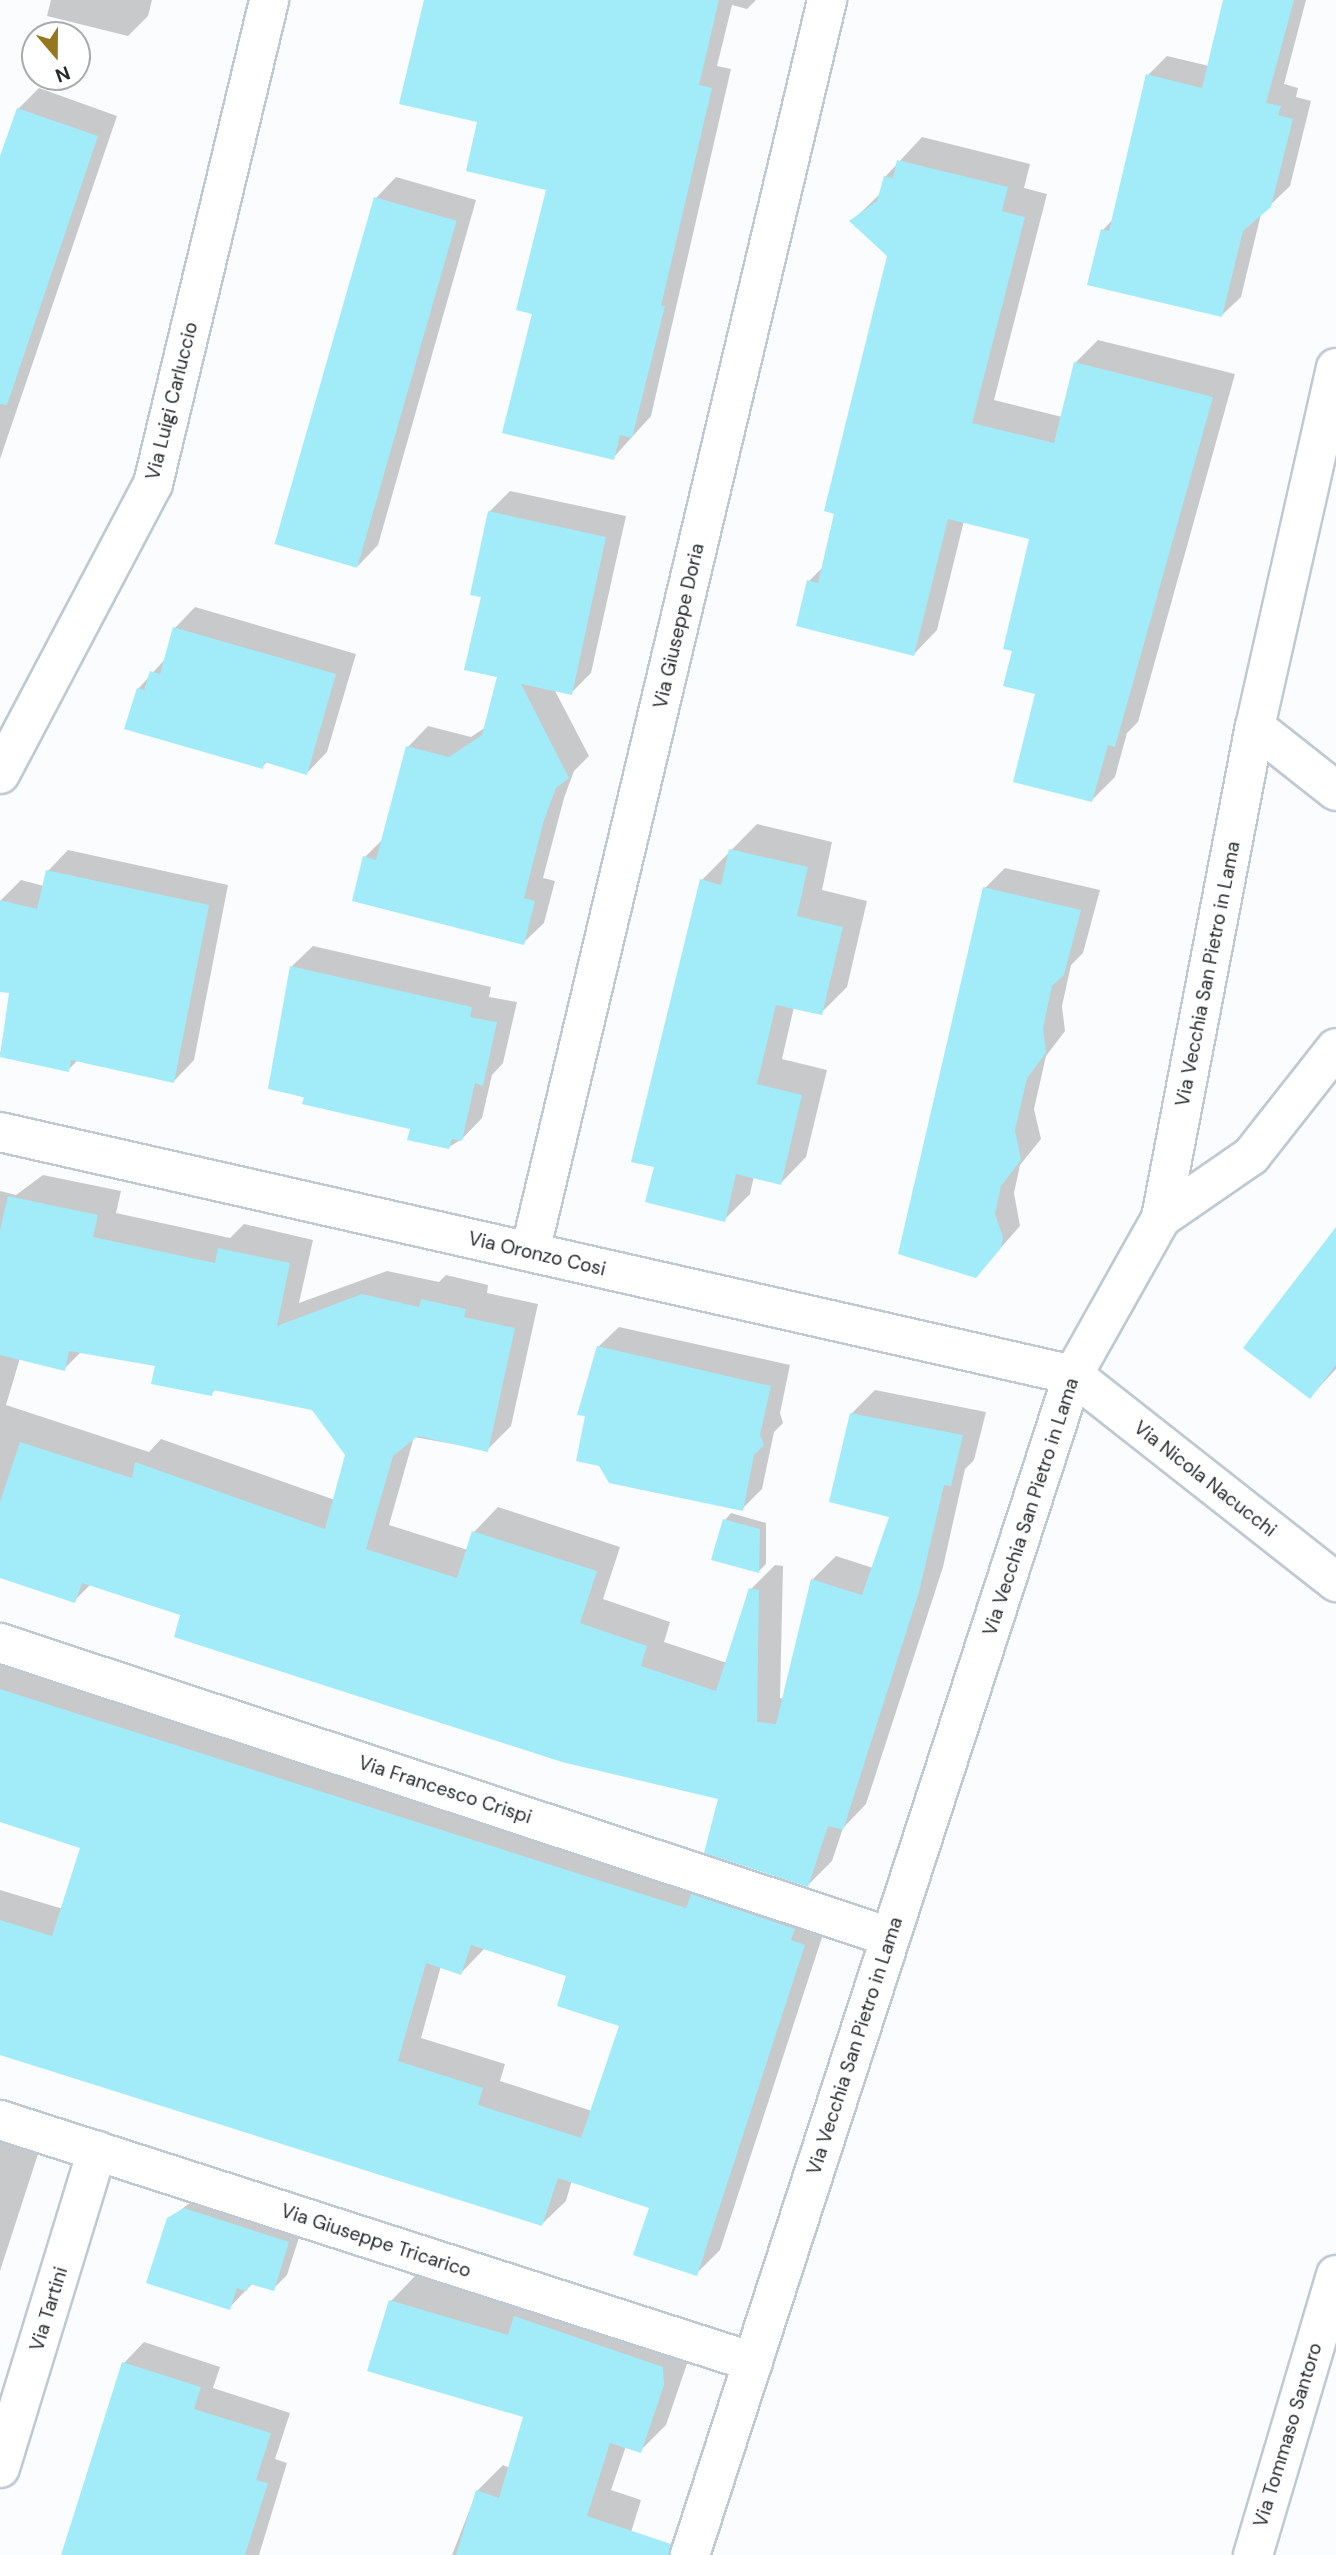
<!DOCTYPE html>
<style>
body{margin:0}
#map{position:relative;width:1336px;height:2555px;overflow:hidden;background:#fafcfd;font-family:"DM Sans",sans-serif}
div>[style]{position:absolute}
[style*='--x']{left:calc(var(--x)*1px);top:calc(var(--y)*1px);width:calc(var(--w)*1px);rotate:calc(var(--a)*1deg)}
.shadow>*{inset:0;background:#0003}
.building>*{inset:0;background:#a2ebf8;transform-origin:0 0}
.roads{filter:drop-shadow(2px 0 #bfc9d1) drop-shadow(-2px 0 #bfc9d1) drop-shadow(0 2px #bfc9d1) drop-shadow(0 -2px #bfc9d1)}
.minor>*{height:38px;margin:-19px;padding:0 19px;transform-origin:19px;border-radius:19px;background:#fff}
span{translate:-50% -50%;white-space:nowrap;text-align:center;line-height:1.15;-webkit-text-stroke:7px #fff;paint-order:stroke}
.street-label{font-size:19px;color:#272b2e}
.north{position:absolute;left:21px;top:21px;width:70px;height:70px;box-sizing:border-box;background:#fff;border:2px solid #a9aaab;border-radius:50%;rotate:160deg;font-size:19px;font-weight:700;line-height:28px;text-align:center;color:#272b2e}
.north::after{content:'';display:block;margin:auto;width:24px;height:32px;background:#94781f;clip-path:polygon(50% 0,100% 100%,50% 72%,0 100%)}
</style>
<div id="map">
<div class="shadow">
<div style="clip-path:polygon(51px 0,152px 0,148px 16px,128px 36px,47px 16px)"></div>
<div style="clip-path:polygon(425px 0,756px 0,747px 9px,732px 5px,717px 66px,731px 69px,651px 416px,613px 458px,534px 312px,548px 189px,479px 121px)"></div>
<div style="clip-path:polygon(1225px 0,1306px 0,1284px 84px,1298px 88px,1296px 97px,1311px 101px,1290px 186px,1261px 214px,1241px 297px,1222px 315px,1103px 230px,1113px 219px,1148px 75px,1167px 56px,1209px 66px)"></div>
<div style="clip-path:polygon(39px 88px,117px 116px,0 459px,0 162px,18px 109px)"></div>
<div style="clip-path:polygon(922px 137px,1030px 164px,1024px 188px,1047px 194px,994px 400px,1062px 417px,1075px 363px,1098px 340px,1235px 374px,1138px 722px,1127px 733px,1115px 777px,1092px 800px,1014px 650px,1032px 538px,964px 521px,937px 630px,914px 654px,809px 581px,824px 566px,889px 255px,852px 221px,881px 193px,885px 177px)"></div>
<div style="clip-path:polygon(396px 177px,476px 200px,378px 545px,358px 566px,376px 198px)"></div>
<div style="clip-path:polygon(510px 491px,626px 516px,591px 673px,571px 693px,554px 689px,589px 756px,574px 771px,564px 798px,543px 878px,555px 881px,544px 923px,523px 943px,365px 857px,383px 839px,408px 747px,428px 726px,471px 737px,486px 727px,499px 675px,483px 596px,489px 512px)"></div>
<div style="clip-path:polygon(195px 607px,356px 654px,327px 752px,307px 773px,268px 761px,262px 767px,138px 689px,167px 657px,175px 628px)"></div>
<div style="clip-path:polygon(757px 824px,832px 842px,822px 890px,867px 901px,847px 987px,821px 1013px,794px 1007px,782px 1059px,827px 1070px,806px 1157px,781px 1183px,754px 1176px,750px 1194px,724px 1220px,656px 1166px,702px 880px)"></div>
<div style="clip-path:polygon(68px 850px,228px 885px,194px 1060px,174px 1081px,78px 1060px,68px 1070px,0 1055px,11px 992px,0 990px,0 901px,21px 880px,44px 886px,48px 871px)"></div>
<div style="clip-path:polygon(1005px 868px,1100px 890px,1083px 953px,1071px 965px,1062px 1006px,1065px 1031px,1046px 1056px,1034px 1109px,1041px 1139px,1020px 1165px,1014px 1193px,1020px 1226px,976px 1276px,985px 888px)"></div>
<div style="clip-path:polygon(313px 946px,491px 987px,489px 997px,517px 1002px,503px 1063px,492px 1075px,482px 1118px,462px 1139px,449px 1147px,412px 1127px,270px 1088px,292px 966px)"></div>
<div style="clip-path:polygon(evenodd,43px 1175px,121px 1191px,116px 1213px,230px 1238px,244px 1224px,313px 1240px,299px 1303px,387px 1271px,439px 1282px,446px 1275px,488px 1285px,487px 1293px,538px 1304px,511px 1426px,487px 1450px,414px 1437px,389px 1525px,468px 1550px,474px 1532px,498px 1507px,620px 1547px,603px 1599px,670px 1622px,664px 1642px,727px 1663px,751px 1589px,775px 1565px,783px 1566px,780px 1698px,784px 1699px,812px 1580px,836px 1556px,873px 1568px,892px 1515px,851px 1414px,875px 1390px,986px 1412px,974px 1460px,965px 1469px,943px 1567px,866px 1804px,843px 1828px,832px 1861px,808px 1885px,721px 1798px,91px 1584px,74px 1601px,0 1576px,0 1191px,16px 1195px,43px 1175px,82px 1351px,157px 1365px,211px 1394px,216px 1389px,313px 1409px,347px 1454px,335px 1500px,161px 1439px,149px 1452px,6px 1405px,20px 1358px,64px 1369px,82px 1351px)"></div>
<div style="clip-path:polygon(1336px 1230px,1336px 1369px,1310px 1397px)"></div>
<div style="clip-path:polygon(619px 1327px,790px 1365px,780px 1413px,783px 1423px,774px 1432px,762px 1489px,742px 1509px,598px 1347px)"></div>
<div style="clip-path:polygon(731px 1513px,766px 1523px,766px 1564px,759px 1571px,725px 1520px)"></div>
<div style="clip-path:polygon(evenodd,0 1658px,827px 1922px,720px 2250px,696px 2274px,651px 2207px,572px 2180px,566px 2201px,542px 2224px,0 2050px,0 1890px,63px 1909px,82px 1847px,0 1820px,0 1658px,485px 1948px,569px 1975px,621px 2025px,592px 2111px,500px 2081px,505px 2064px,421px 2038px,441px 1966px,461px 1973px,485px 1948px)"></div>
<div style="clip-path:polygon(0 2139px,39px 2151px,0 2271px)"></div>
<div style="clip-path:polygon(200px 2195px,302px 2228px,287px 2275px,273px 2289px,253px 2283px,229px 2308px,169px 2219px)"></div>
<div style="clip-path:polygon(416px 2275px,689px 2358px,666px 2425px,640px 2451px,626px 2446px,611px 2490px,641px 2500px,624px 2555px,452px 2555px,477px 2491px,503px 2465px,510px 2468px,525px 2415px,391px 2301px)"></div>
<div style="clip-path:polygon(144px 2342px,220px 2367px,213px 2388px,290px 2413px,275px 2459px,287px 2463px,259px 2555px,64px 2555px,124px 2363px)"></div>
</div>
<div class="building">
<div style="clip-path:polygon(424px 0,719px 0,699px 85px,712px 88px,661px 306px,665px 306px,632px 438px,620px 435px,614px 460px,502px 433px,532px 314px,516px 310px,546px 190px,466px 171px,477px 122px,399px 104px)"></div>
<div style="clip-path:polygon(1223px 0,1294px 0,1266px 103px,1281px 106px,1278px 115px,1293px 119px,1271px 207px,1243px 231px,1222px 317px,1087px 285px,1101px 229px,1109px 231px,1146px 74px,1202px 88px)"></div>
<div style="clip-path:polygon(17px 108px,98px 136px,7px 405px,0 404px,0 156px)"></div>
<div style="clip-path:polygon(897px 160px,1008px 187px,1002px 211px,1025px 217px,972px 423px,1054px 443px,1074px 362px,1213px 397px,1115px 747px,1108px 745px,1092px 802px,1013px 782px,1035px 694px,1003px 686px,1012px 651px,1003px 649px,1029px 539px,948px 519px,914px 656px,796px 626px,807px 580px,818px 583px,834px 514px,824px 511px,887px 256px,849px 221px,877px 201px,884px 176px,893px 178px)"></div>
<div style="left:374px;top:197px;width:86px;height:361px;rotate:16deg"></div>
<div style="clip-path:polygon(488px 511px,606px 537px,572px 695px,521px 684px,569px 778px,556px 788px,544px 820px,524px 898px,535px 901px,524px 945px,352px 901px,363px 856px,376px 860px,406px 746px,449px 757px,482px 735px,497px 677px,464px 670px,481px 597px,470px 595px)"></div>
<div style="clip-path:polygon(173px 627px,336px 674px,307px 775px,264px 762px,263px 769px,124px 729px,137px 688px,144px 690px,150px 671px,160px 674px)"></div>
<div style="clip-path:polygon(729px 849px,808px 867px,797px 916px,843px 927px,822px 1015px,776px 1005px,757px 1084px,802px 1095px,781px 1185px,736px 1174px,725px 1222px,645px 1202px,654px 1167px,631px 1162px,700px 879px,721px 885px)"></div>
<div style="clip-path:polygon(46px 870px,209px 905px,174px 1083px,71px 1060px,69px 1072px,0 1057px,9px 993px,0 992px,0 900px,37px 909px)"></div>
<div style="clip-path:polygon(983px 887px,1081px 910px,1064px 975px,1052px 986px,1043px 1028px,1046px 1053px,1027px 1078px,1015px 1130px,1021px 1160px,1001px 1186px,995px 1214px,1003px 1237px,1001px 1248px,976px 1278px,898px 1254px)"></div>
<div style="clip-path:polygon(290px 966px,472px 1007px,470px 1017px,497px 1022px,483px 1086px,475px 1083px,462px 1141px,452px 1139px,449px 1149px,407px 1140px,410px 1129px,302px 1104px,304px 1097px,268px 1089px)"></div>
<div style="clip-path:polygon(8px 1196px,98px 1215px,93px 1237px,215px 1263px,218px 1248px,290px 1263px,277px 1326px,362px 1294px,419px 1307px,421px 1299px,466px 1309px,464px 1317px,515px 1328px,488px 1452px,418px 1436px,393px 1456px,366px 1549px,457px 1578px,472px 1531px,597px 1571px,580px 1623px,647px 1646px,641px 1666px,716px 1691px,749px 1588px,759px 1590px,757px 1722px,776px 1724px,811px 1579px,862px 1595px,889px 1517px,829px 1502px,850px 1413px,963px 1435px,951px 1486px,944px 1485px,919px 1592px,843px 1830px,828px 1826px,808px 1887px,704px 1853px,718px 1799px,562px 1762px,174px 1637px,180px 1615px,82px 1583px,75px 1603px,0 1578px,0 1502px,20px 1442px,132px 1478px,135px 1462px,325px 1529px,345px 1455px,312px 1410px,213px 1390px,212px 1396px,151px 1384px,155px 1366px,69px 1351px,65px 1371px,0 1355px,0 1230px)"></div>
<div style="clip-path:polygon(1336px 1227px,1336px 1365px,1310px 1399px,1243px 1348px)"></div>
<div style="clip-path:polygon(597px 1346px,771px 1386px,760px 1435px,764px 1445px,754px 1455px,743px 1511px,609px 1483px,599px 1466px,576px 1461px,585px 1416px,577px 1415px)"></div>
<div style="clip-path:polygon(723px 1519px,760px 1529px,759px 1573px,711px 1560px)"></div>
<div style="clip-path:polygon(evenodd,0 1689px,686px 1908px,691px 1894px,795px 1929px,791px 1940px,805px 1945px,697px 2276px,633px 2255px,649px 2208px,558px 2178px,542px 2226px,0 2055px,0 1920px,52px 1936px,80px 1848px,0 1822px,0 1689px,471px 1945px,566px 1976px,557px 2006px,619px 2026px,581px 2138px,478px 2105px,483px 2088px,398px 2061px,426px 1963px,461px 1975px,471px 1945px)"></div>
<div style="clip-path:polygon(184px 2208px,289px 2242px,274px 2291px,250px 2284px,247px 2291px,237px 2288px,230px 2310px,146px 2283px,167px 2218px)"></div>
<div style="clip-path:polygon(389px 2300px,508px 2335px,514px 2316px,663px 2367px,664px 2385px,641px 2453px,610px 2443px,587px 2516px,671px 2544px,669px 2555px,456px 2555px,476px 2490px,499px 2498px,523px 2417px,367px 2371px)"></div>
<div style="clip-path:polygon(122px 2362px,201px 2387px,194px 2409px,271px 2433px,256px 2480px,268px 2483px,245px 2555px,61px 2555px)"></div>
</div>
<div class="roads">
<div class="minor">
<div style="--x:1255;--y:727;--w:103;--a:38.3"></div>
<div style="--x:0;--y:774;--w:328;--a:-62.2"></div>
<div style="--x:153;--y:484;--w:498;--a:-76.5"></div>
<div style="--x:0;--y:1132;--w:1100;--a:12.76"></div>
<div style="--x:1073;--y:1375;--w:335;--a:38.2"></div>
<div style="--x:1161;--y:1218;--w:109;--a:-34.6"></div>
<div style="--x:1251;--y:1156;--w:137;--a:-51.8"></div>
<div style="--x:530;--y:1252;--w:1287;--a:-76.65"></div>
<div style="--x:0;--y:1643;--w:937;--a:18.28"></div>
<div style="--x:0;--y:2120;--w:791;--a:17.82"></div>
<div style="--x:0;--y:2468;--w:332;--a:-73"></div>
<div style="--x:690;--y:2555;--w:1241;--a:-72.02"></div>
<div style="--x:1073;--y:1375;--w:180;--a:-60.7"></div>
<div style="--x:1161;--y:1218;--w:500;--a:-79.2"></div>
<div style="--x:1255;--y:727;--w:368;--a:-77.3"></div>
<div style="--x:1253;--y:2555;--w:292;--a:-73.5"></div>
</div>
</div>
<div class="street-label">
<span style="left:172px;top:401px;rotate:-76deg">Via Luigi Carluccio</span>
<span style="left:679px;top:626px;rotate:-77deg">Via Giuseppe Doria</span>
<span style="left:1208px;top:974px;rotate:-79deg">Via Vecchia San Pietro in Lama</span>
<span style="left:537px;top:1254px;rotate:13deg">Via Oronzo Cosi</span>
<span style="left:1205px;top:1479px;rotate:38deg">Via Nicola Nacucchi</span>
<span style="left:1031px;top:1507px;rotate:-72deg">Via Vecchia San Pietro in Lama</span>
<span style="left:445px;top:1790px;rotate:18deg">Via Francesco Crispi</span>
<span style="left:855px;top:2046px;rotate:-72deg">Via Vecchia San Pietro in Lama</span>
<span style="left:376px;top:2241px;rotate:18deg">Via Giuseppe Tricarico</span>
<span style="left:49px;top:2309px;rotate:-73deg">Via Tartini</span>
<span style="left:1288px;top:2435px;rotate:-73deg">Via Tommaso Santoro</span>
</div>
<div class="north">N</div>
</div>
